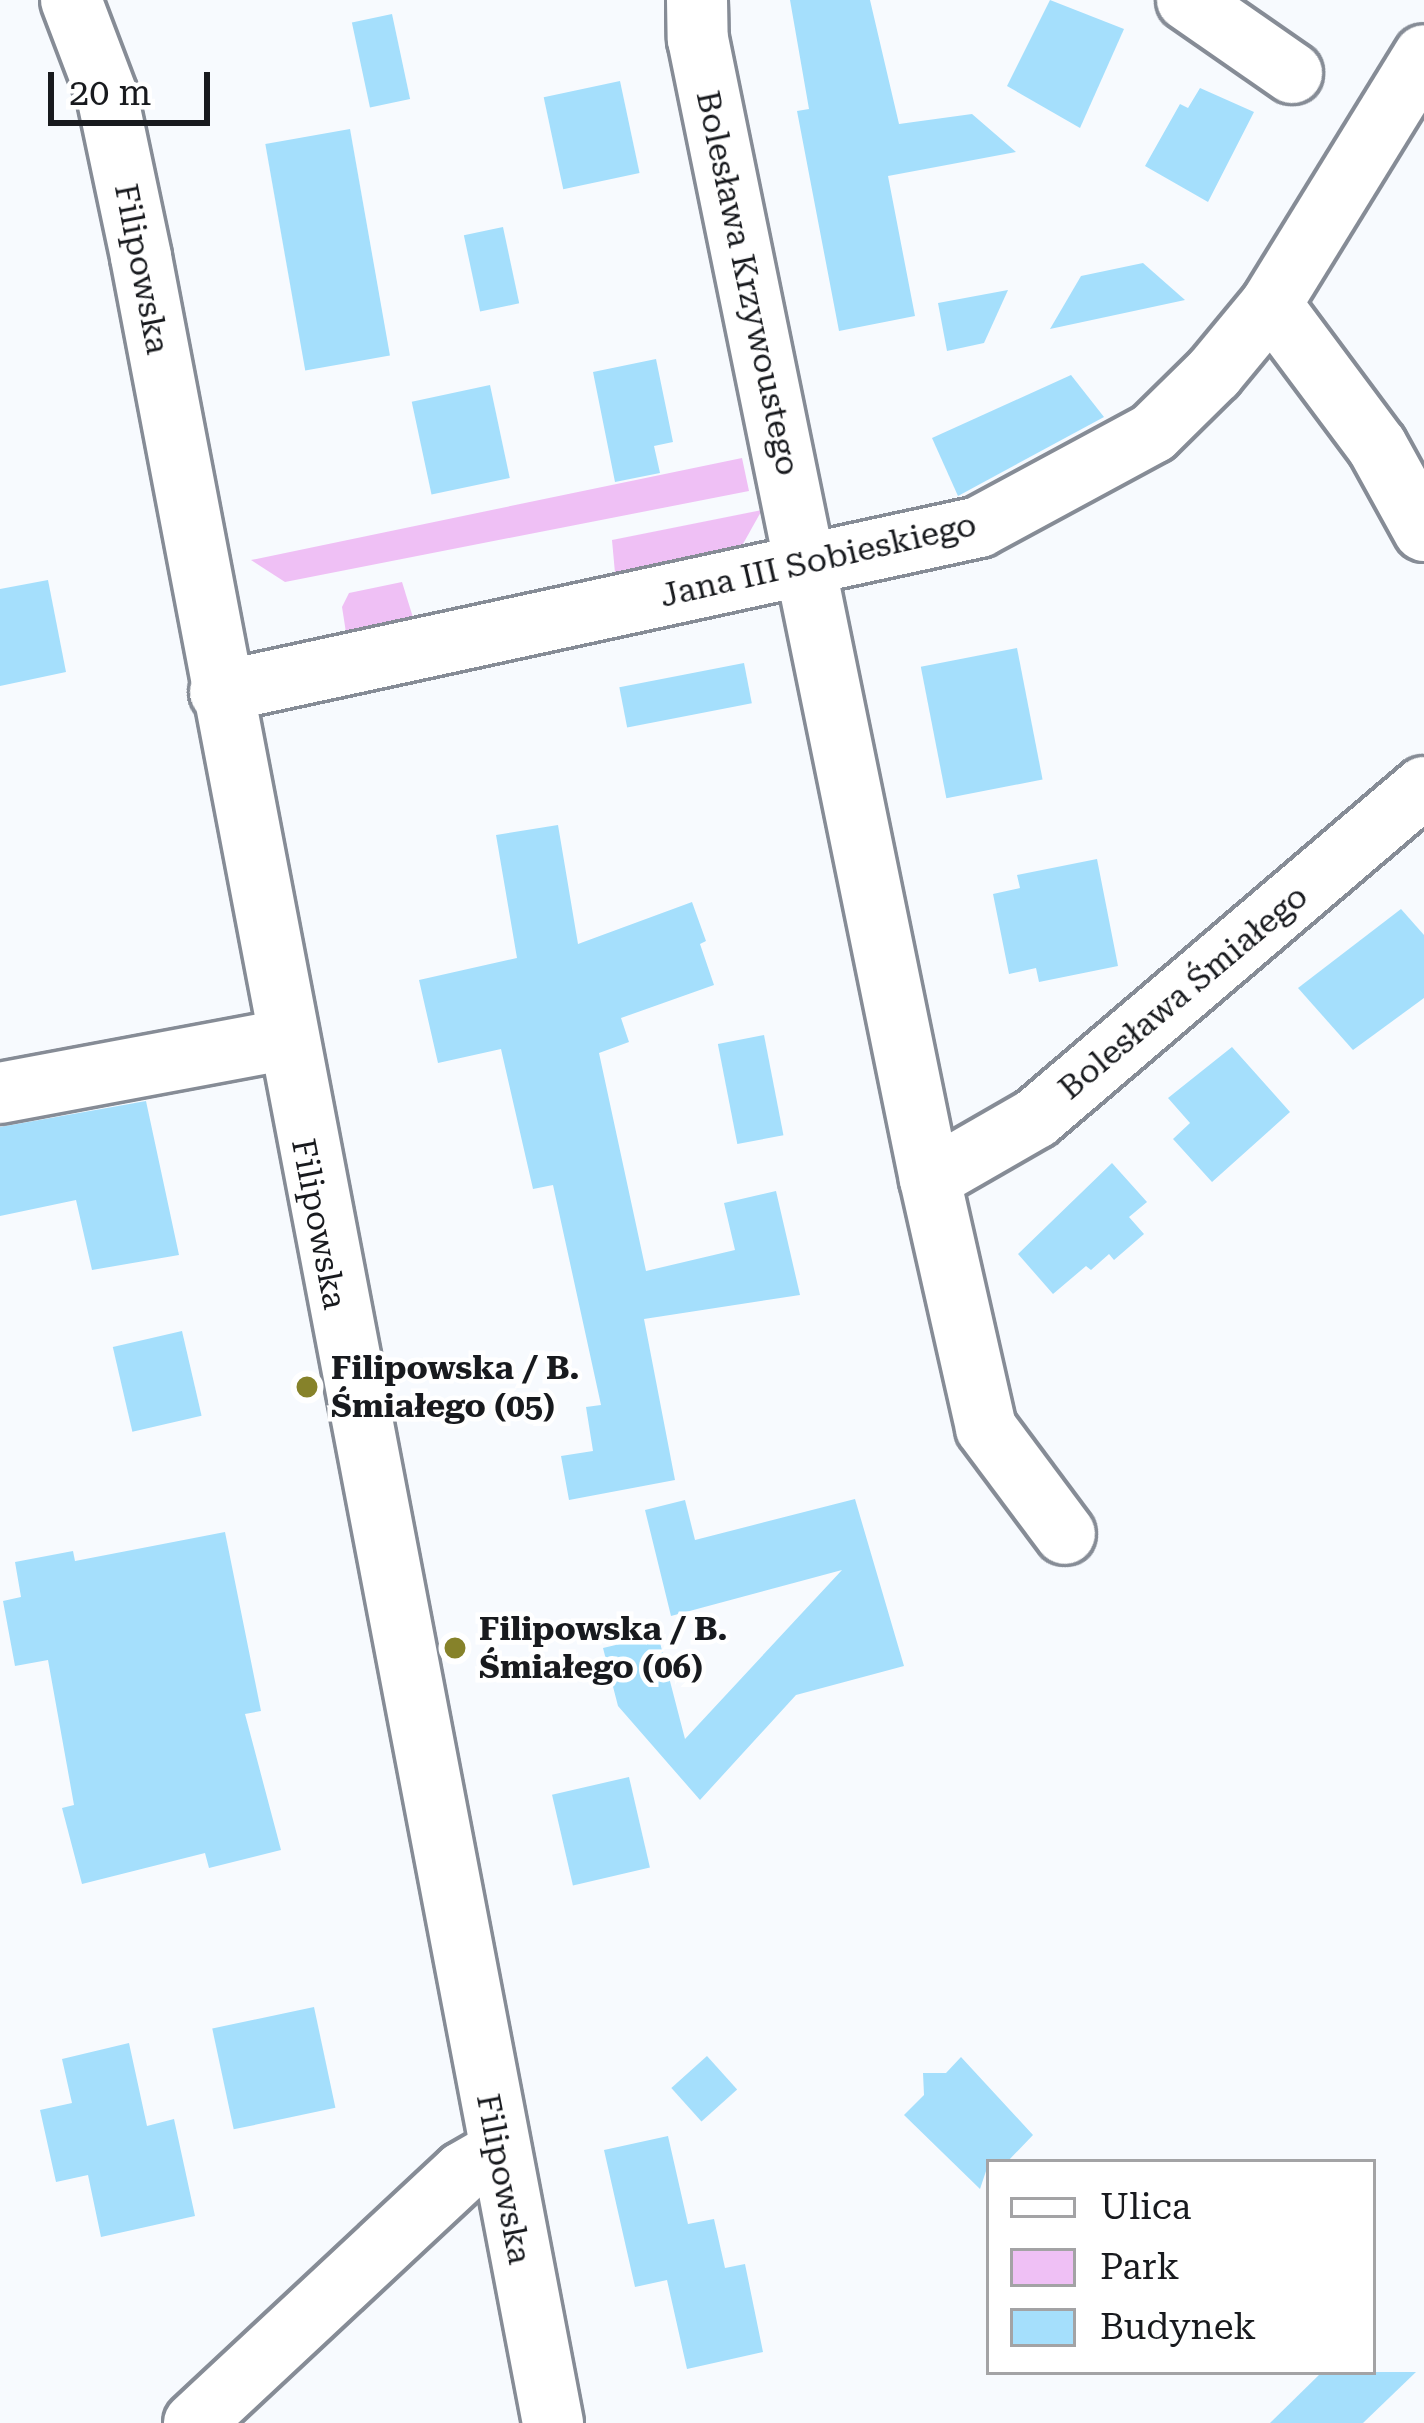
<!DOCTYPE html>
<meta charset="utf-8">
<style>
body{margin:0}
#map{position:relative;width:1424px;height:2423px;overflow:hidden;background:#f7fafe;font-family:"Roboto Serif",serif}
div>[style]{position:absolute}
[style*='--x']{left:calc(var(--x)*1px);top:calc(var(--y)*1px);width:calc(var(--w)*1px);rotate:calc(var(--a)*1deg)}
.green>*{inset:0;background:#efc0f5}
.building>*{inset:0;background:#a5dffc;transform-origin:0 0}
.roads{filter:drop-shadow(3px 0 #868c96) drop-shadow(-3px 0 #868c96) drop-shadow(0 3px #868c96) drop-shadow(0 -3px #868c96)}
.street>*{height:60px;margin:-30px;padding:0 30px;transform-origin:30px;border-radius:30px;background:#fff}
.dots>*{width:33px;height:33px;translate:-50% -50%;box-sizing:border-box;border:6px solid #fff;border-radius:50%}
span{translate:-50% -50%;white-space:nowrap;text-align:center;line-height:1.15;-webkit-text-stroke:9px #fff;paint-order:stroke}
.street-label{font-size:33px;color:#181a1e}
.poi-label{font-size:33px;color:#181a1e;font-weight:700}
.left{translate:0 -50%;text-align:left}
.legend{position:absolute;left:986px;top:2159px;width:390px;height:216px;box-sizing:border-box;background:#fff;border:3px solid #a3a3a5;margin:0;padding:15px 21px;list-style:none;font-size:36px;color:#181a1e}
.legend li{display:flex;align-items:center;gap:24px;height:60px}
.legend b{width:60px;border:3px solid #a3a3a5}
.scale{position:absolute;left:48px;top:72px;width:162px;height:54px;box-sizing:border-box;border:6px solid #181a1e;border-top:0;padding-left:15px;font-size:36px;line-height:42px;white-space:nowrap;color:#181a1e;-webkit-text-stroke:9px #fff;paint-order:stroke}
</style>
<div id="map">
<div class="green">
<div style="clip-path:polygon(742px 458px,749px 491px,285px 582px,251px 560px)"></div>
<div style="clip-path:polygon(762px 510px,739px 551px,616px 584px,612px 540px)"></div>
<div style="clip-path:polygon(402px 582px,415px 624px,347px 639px,342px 607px,349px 593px)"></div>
</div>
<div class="building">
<div style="clip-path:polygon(790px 0,870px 0,899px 124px,972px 114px,1016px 152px,888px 176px,915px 316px,839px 331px,797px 111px,809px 109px)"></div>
<div style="clip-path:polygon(1050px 0,1124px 29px,1080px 128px,1007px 86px)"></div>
<div style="left:392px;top:14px;width:87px;height:41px;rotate:78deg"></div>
<div style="left:620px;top:81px;width:94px;height:78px;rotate:78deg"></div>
<div style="clip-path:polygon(1200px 88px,1254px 112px,1208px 202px,1145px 166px,1180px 104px,1188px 108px)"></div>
<div style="left:350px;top:129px;width:230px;height:86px;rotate:80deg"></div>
<div style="left:503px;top:227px;width:78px;height:40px;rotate:78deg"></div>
<div style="clip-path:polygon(1143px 263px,1185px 300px,1050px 329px,1081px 276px)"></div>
<div style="clip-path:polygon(1008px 290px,984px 343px,947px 351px,938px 303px)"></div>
<div style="clip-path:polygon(656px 359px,673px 442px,654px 446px,660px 473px,615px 482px,593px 372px)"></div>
<div style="clip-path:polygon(1071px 375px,1104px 417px,958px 496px,932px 438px)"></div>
<div style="left:490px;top:385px;width:95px;height:80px;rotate:78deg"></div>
<div style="clip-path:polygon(48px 580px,66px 672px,0 686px,0 589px)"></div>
<div style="left:1017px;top:648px;width:134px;height:98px;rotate:79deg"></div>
<div style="left:744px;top:663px;width:41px;height:127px;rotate:79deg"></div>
<div style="clip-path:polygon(558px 825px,578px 944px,692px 902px,706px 941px,700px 944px,714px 985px,621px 1018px,629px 1042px,599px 1053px,646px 1271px,735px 1250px,724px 1203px,776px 1191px,800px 1295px,644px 1319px,675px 1480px,569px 1500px,561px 1456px,593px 1451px,586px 1407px,601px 1405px,553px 1185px,533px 1189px,501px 1049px,438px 1063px,419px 980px,517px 958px,496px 835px)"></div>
<div style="clip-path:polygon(1097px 859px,1118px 966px,1039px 982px,1036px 968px,1009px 974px,993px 894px,1020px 888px,1017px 875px)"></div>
<div style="clip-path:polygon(1401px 909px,1424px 935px,1424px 998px,1353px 1050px,1298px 988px)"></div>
<div style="left:764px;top:1035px;width:102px;height:47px;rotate:79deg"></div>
<div style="clip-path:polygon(1232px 1047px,1290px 1112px,1212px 1182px,1173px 1139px,1190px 1123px,1168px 1098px)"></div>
<div style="clip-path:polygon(146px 1101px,179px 1255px,92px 1270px,76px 1200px,0 1216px,0 1127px)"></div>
<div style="clip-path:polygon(1112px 1163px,1147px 1202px,1129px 1217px,1144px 1234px,1114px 1260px,1109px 1254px,1091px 1270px,1086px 1266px,1053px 1294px,1018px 1254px)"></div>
<div style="left:182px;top:1331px;width:87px;height:71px;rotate:77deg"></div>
<div style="clip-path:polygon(855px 1499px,904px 1666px,796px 1695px,700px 1800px,618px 1706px,603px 1648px,658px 1635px,685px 1739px,842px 1570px,671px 1616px,645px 1510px,685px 1500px,695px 1540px)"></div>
<div style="clip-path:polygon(225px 1532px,261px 1711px,245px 1714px,281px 1850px,209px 1868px,205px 1853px,82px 1884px,62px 1808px,74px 1805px,48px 1660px,15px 1666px,3px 1601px,21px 1597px,15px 1562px,73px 1551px,75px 1561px)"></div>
<div style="left:629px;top:1777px;width:93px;height:79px;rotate:77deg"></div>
<div style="left:314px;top:2007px;width:103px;height:104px;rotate:78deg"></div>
<div style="clip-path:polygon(129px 2043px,147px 2126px,174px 2119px,195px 2216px,101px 2237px,88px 2175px,56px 2182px,40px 2110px,72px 2103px,62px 2059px)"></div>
<div style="left:707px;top:2056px;width:45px;height:48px;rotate:48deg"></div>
<div style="clip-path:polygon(961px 2057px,1033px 2135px,1007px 2162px,989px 2162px,980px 2189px,904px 2115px,924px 2095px,923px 2073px,946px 2073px)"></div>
<div style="clip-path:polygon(668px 2136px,688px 2224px,714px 2219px,725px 2268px,745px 2264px,763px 2352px,687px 2369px,667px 2280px,635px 2287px,604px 2150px)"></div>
<div style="clip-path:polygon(1322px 2372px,1416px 2372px,1363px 2423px,1270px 2423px)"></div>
</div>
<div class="roads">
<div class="street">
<div style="--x:71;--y:0;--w:102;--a:69.2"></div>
<div style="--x:107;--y:95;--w:166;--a:78.1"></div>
<div style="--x:141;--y:257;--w:2205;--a:79.23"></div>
<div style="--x:697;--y:0;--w:39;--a:89"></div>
<div style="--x:698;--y:39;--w:1163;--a:78.5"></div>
<div style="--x:930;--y:1179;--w:122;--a:-29.9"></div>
<div style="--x:1036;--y:1118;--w:510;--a:-40.47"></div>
<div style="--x:1187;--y:0;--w:128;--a:34.8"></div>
<div style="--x:1271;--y:304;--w:177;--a:53.3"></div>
<div style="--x:1377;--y:446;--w:97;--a:61.1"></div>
<div style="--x:220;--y:692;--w:777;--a:-12.26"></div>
<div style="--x:979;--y:527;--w:198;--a:-28.4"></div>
<div style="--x:1153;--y:433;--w:86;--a:-44.5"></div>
<div style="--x:1214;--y:373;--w:89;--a:-50.4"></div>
<div style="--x:1271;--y:304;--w:292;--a:-58.4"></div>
<div style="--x:0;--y:1093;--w:289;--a:-10.6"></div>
<div style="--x:930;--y:1179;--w:255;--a:77.3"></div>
<div style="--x:986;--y:1428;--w:132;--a:53.3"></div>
<div style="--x:194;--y:2423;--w:368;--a:-43"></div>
<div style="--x:463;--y:2172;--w:40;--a:-29.7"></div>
</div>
</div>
<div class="dots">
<div style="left:307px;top:1387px;background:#86822a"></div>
<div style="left:455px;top:1648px;background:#86822a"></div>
</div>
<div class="street-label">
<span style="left:142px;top:269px;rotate:79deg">Filipowska</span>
<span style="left:748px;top:283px;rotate:78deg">Bolesława Krzywoustego</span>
<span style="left:818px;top:560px;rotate:-13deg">Jana III Sobieskiego</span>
<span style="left:1183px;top:992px;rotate:-40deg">Bolesława Śmiałego</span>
<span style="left:319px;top:1224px;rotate:79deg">Filipowska</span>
<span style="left:504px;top:2179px;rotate:79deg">Filipowska</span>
</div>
<div class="poi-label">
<span class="left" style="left:331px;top:1387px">Filipowska / B.<br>Śmiałego (05)</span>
<span class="left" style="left:479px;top:1648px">Filipowska / B.<br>Śmiałego (06)</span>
</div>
<ul class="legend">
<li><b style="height:15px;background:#fff"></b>Ulica</li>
<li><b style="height:33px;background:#efc0f5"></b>Park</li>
<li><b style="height:33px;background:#a5dffc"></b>Budynek</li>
</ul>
<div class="scale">20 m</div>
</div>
